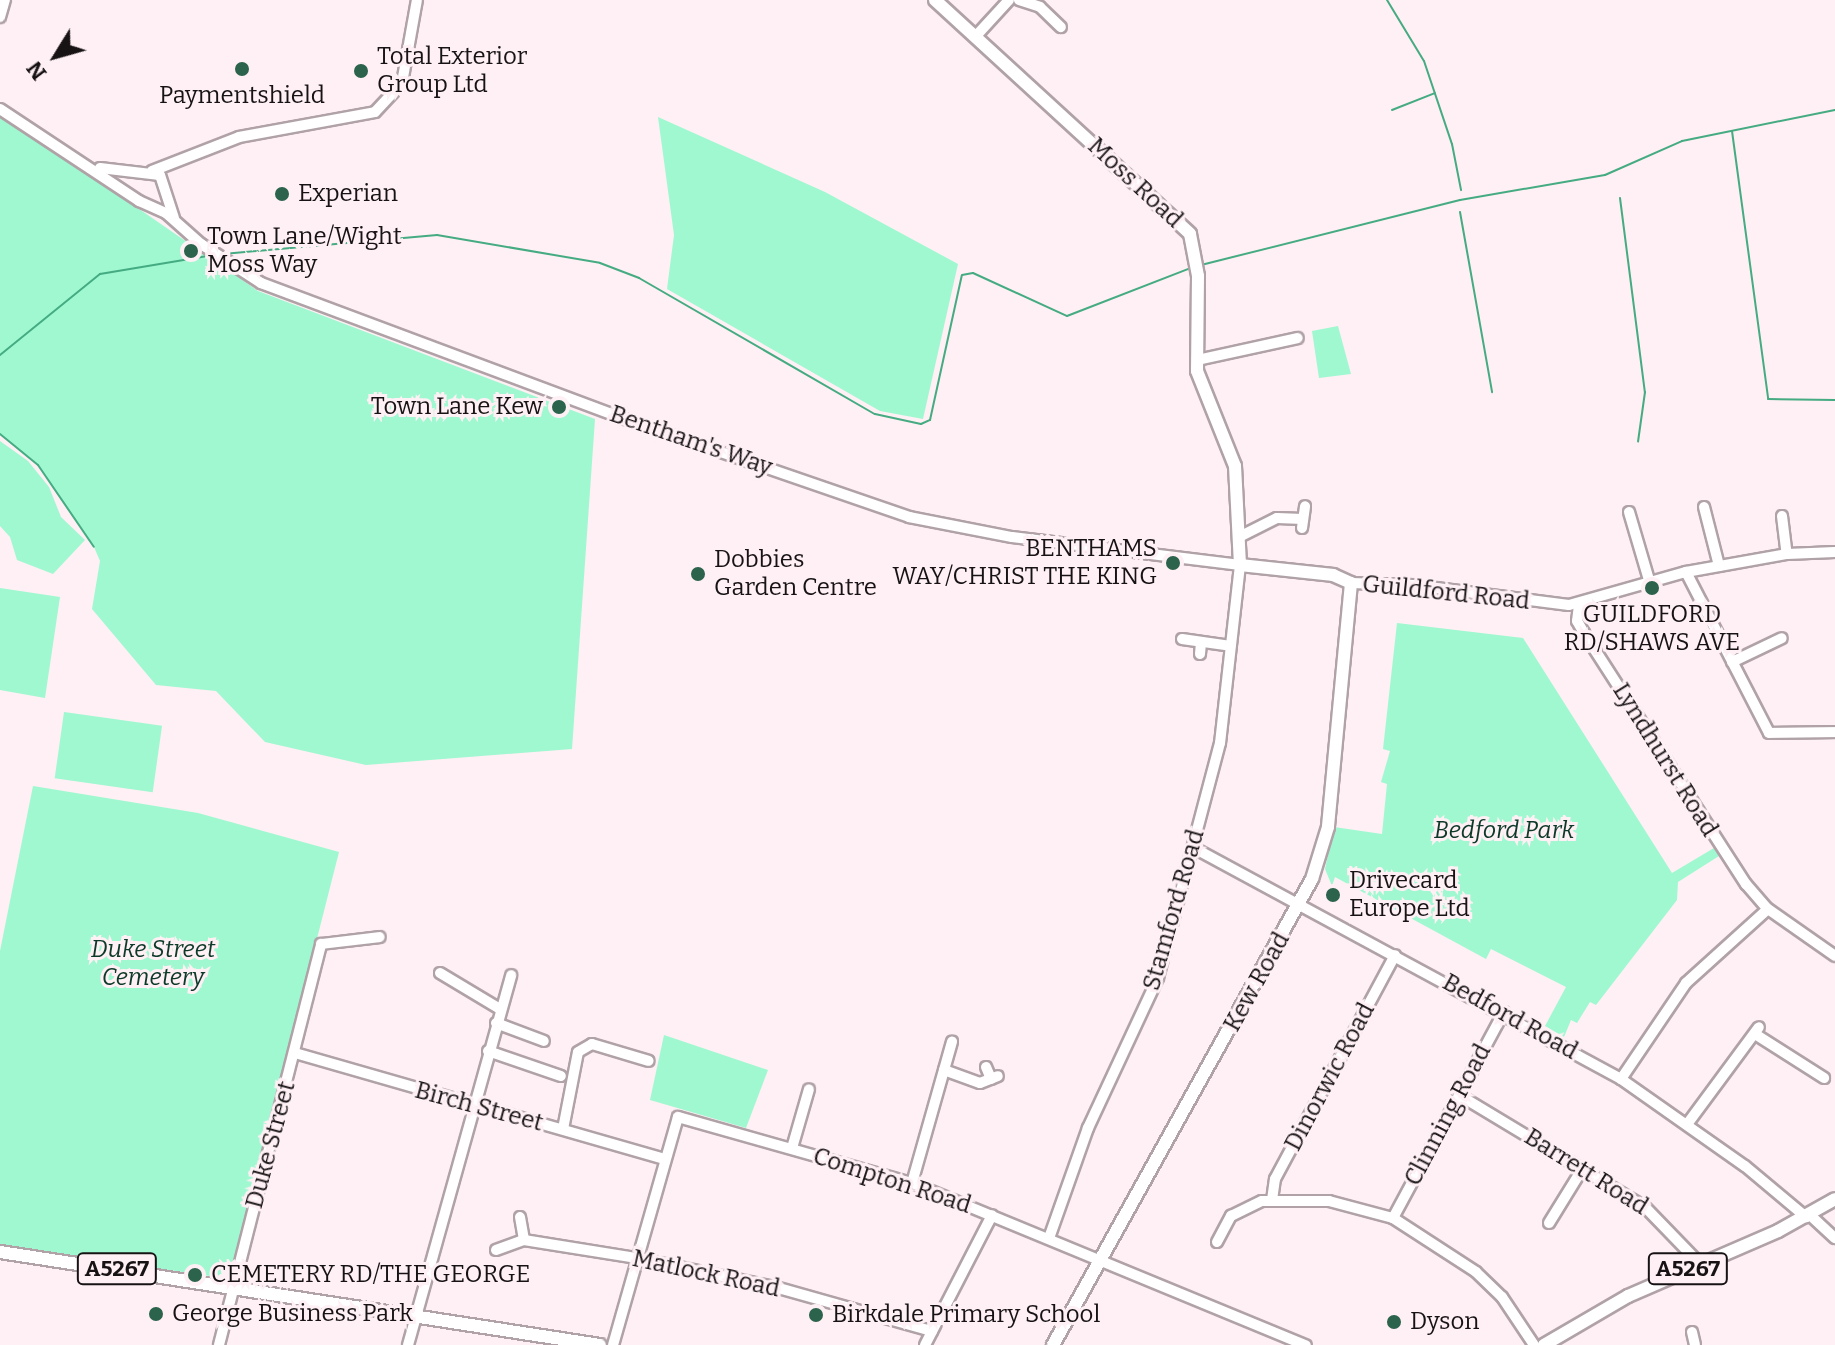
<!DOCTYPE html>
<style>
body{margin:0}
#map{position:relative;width:1835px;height:1345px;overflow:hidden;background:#fef0f4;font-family:Bitter,serif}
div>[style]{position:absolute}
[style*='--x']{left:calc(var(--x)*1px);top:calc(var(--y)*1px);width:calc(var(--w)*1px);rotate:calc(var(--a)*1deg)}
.green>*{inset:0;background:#9ff8d0;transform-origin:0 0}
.stream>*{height:2px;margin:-1px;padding:0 1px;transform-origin:1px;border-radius:1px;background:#45ab82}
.roads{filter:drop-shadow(2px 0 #b0a2a7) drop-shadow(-2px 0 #b0a2a7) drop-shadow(0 2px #b0a2a7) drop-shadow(0 -2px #b0a2a7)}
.minor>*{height:10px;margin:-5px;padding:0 5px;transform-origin:5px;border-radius:5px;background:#fff}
.major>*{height:12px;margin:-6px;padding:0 6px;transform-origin:6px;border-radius:6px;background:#fff}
.dots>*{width:22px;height:22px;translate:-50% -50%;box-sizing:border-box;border:4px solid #fef0f4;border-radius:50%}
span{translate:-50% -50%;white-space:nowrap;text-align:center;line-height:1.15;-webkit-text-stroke:6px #fef0f4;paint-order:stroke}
.shield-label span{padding:2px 6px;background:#fef0f4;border:2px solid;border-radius:6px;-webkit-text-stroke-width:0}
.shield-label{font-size:22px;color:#171314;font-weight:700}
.poi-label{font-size:24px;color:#171314}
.left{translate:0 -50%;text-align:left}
.right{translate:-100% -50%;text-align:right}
.street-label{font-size:24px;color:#171314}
.park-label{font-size:24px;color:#0c3928;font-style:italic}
.north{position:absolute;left:16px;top:16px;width:80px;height:80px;-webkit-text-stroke:6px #fef0f4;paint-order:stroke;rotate:233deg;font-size:22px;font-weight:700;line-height:32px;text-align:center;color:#171314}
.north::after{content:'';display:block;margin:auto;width:28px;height:36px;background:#171314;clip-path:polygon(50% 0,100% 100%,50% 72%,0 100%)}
</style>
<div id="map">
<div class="green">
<div style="clip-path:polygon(0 113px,258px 291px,595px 419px,572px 749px,366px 765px,265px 742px,216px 691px,156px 685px,92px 609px,100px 561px,94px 547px,38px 465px,0 434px)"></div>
<div style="clip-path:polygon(658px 117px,825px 192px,958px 264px,923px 419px,880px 411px,667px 289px,674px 235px)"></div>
<div style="clip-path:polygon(1338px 326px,1351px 374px,1319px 378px,1312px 331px)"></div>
<div style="clip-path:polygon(0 441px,28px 461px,49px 487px,61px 517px,85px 540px,53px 574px,17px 560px,10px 537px,0 526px)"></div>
<div style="clip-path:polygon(0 588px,60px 597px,45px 698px,0 690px)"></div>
<div style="clip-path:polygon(1397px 623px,1523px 638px,1672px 873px,1714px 848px,1719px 856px,1678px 882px,1677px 900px,1596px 1005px,1590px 1002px,1577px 1023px,1571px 1020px,1564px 1037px,1545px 1026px,1566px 987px,1491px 949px,1486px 959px,1335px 877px,1332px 886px,1325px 869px,1334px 827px,1382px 834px,1387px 784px,1381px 782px,1390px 751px,1383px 749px)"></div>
<div style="left:64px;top:712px;width:99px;height:67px;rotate:8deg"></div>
<div style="clip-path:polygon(33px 786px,198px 813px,339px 852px,234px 1265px,216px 1277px,0 1245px,0 951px)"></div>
<div style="clip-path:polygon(664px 1035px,768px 1070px,746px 1128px,650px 1100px)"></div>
</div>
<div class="stream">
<div style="--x:1387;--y:0;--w:71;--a:58.8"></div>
<div style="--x:1424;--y:61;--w:88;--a:71.4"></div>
<div style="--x:1452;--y:144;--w:47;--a:78.9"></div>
<div style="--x:1392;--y:110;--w:46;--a:-21.6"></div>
<div style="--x:1732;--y:131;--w:270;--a:82.3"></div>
<div style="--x:1768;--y:399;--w:67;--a:0.9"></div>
<div style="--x:1620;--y:198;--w:196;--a:82.7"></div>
<div style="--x:1645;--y:392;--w:50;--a:98"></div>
<div style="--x:1460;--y:212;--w:183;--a:79.9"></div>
<div style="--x:223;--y:254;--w:215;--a:-5.1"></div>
<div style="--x:437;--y:235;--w:165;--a:9.7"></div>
<div style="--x:600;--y:263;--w:42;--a:21"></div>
<div style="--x:639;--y:278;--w:272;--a:30"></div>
<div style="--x:875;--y:414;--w:47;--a:12.3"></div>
<div style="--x:921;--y:424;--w:10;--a:-24"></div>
<div style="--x:930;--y:420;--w:148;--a:-77.6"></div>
<div style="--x:962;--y:275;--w:11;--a:-10"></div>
<div style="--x:973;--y:273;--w:103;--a:24.6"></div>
<div style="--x:1067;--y:316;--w:133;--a:-21.2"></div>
<div style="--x:1201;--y:265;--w:267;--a:-14.1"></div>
<div style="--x:1460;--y:200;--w:147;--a:-9.8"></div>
<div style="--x:1605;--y:175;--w:84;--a:-23.8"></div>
<div style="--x:1682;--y:141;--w:156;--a:-11.5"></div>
<div style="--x:0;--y:355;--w:129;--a:-39"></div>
<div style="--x:100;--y:274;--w:115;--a:-9.5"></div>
<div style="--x:0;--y:434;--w:49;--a:39.2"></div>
<div style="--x:38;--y:465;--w:99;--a:55.7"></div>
</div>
<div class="roads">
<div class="minor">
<div style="--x:1019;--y:0;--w:22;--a:18"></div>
<div style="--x:1040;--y:7;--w:29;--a:44"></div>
<div style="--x:0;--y:17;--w:18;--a:-74"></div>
<div style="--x:975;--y:37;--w:50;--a:-47.4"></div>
<div style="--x:0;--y:109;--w:167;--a:33.5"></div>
<div style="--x:139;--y:201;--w:30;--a:24"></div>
<div style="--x:166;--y:213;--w:47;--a:41.5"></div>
<div style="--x:201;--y:244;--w:72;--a:33"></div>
<div style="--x:261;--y:283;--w:379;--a:20.5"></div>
<div style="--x:616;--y:416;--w:310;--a:19"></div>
<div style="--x:909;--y:517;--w:105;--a:11"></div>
<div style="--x:1012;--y:537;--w:230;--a:7"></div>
<div style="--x:1240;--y:565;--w:179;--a:96.4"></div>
<div style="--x:1220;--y:743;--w:243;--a:104.8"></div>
<div style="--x:1158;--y:978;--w:166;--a:115"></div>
<div style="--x:1088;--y:1128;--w:117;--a:109.5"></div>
<div style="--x:100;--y:168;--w:60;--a:6.7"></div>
<div style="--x:160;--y:175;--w:45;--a:72"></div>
<div style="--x:152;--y:171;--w:93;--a:-21.3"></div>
<div style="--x:239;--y:137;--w:138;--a:-10.4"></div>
<div style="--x:375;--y:112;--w:40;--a:-47"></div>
<div style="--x:402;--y:83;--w:84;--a:-79.8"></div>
<div style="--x:1197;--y:360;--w:103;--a:-12.3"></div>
<div style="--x:1704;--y:507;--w:61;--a:75.7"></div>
<div style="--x:1629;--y:512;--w:71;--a:73.6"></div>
<div style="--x:1782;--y:516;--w:38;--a:83"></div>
<div style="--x:1302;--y:528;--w:22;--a:-82"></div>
<div style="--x:1241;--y:536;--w:40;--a:-26.6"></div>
<div style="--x:1277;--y:518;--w:26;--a:2"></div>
<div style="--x:1686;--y:572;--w:181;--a:62.7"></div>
<div style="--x:1769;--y:733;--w:66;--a:-0.9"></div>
<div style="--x:1351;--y:583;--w:62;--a:1.8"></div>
<div style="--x:1413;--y:585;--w:157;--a:7.3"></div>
<div style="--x:1569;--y:605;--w:122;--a:-15.8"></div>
<div style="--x:1686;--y:572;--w:103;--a:-10.1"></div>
<div style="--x:1787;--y:554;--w:48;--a:-2.4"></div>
<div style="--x:1579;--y:605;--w:16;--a:97"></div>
<div style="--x:1577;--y:621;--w:14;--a:60"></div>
<div style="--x:1584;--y:633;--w:299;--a:57.2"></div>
<div style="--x:1746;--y:884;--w:33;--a:49"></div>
<div style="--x:1768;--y:909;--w:82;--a:35"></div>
<div style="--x:1182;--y:639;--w:49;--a:8.1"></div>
<div style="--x:1200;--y:654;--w:12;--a:-85"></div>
<div style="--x:1732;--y:662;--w:55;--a:-25.6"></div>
<div style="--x:1194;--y:848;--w:485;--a:28.4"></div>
<div style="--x:1621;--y:1079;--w:151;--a:35.1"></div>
<div style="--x:1745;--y:1166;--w:80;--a:39.9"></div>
<div style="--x:440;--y:973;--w:70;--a:31"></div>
<div style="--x:496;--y:1023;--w:51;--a:20.6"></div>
<div style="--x:1755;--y:1034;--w:82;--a:32.5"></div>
<div style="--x:488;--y:1051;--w:77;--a:18.9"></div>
<div style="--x:295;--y:1053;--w:384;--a:16"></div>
<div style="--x:986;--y:1067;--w:13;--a:67"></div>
<div style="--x:944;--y:1070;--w:38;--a:20"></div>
<div style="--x:980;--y:1083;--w:19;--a:-21"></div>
<div style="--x:1621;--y:1079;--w:116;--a:-55.9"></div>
<div style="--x:1686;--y:983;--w:110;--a:-42.1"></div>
<div style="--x:1459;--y:1095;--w:217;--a:31.1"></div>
<div style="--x:1645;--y:1207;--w:79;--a:46"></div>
<div style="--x:1688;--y:1123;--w:119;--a:-53.5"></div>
<div style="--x:563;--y:1129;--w:78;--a:-79"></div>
<div style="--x:578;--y:1052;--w:16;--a:-30"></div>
<div style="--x:592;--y:1044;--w:59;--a:16.6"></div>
<div style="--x:792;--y:1148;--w:61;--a:-73.9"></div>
<div style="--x:912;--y:1183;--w:147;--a:-74.2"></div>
<div style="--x:1272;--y:1200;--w:21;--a:-82"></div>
<div style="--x:1275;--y:1179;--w:254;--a:-61.8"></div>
<div style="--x:1810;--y:1215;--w:34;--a:43"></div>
<div style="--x:520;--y:1217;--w:23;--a:80"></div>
<div style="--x:1393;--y:1218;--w:234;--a:-61.7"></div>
<div style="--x:1549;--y:1223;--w:65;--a:-58.3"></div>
<div style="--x:1217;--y:1242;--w:30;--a:-62"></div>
<div style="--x:1231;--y:1216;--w:34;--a:-26"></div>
<div style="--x:1262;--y:1201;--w:67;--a:0"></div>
<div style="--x:1329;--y:1201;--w:66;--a:14.9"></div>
<div style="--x:1393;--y:1218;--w:99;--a:33"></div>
<div style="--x:1476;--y:1272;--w:36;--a:44"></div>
<div style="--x:1502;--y:1297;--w:58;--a:56.3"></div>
<div style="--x:496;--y:1250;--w:30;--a:-20"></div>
<div style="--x:524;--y:1240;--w:113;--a:9.1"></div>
<div style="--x:636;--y:1258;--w:142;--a:11.8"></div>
<div style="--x:775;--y:1287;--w:163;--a:15.7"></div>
<div style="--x:1692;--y:1332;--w:13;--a:77"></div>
<div style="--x:219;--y:1345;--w:414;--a:-75.7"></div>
<div style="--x:321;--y:944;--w:59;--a:-6.8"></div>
<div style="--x:408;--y:1345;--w:384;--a:-74.4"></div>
<div style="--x:613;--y:1345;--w:237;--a:-74.1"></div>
<div style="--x:678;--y:1117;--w:243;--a:15.8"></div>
<div style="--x:912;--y:1183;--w:426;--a:22.4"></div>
<div style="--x:925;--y:1345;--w:146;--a:-62.7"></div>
</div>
<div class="major">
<div style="--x:935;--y:0;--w:346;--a:42.5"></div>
<div style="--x:1190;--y:234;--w:43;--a:79.2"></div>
<div style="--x:1198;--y:276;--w:95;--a:90.6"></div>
<div style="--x:1197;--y:371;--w:102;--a:68.2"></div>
<div style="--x:1235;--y:466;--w:99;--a:87.1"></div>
<div style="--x:1240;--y:565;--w:94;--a:6.1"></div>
<div style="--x:1333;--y:575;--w:20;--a:24"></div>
<div style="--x:1351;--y:583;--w:245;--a:95.4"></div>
<div style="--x:1328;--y:827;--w:54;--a:107.1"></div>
<div style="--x:1312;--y:879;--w:533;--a:119.07"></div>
<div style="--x:0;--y:1252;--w:607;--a:8.81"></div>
<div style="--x:1544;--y:1345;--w:97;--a:-30.3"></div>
<div style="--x:1628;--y:1296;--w:163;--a:-23.4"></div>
<div style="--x:1778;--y:1231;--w:65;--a:-29.3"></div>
</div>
</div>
<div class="dots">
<div style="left:242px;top:69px;background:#2b634c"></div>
<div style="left:361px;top:71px;background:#2b634c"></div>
<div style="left:282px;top:194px;background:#2b634c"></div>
<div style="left:191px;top:251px;background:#2b634c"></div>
<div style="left:559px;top:407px;background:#2b634c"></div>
<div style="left:1173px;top:563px;background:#2b634c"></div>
<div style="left:698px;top:574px;background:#2b634c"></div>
<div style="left:1652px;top:588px;background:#2b634c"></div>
<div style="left:1333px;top:895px;background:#2b634c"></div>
<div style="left:195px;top:1275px;background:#2b634c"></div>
<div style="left:156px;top:1314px;background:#2b634c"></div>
<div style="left:816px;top:1315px;background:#2b634c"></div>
<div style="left:1394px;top:1322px;background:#2b634c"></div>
</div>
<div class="shield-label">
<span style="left:117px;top:1269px">A5267</span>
<span style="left:1688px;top:1269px">A5267</span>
</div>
<div class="poi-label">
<span class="left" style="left:377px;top:71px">Total Exterior<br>Group Ltd</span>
<span style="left:242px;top:96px">Paymentshield</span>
<span class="left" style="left:298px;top:194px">Experian</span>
<span class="left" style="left:207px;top:251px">Town Lane/Wight<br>Moss Way</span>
<span class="right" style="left:543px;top:407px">Town Lane Kew</span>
<span class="right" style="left:1157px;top:563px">BENTHAMS<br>WAY/CHRIST THE KING</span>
<span class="left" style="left:714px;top:574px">Dobbies<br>Garden Centre</span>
<span style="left:1652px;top:629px">GUILDFORD<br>RD/SHAWS AVE</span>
<span class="left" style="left:1349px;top:895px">Drivecard<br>Europe Ltd</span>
<span class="left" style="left:211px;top:1275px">CEMETERY RD/THE GEORGE</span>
<span class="left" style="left:172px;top:1314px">George Business Park</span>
<span class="left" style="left:832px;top:1315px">Birkdale Primary School</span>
<span class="left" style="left:1410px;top:1322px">Dyson</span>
</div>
<div class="street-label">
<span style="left:1135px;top:183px;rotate:43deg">Moss Road</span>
<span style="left:691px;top:441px;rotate:19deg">Bentham's Way</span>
<span style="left:1446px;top:593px;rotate:6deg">Guildford Road</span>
<span style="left:1665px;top:760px;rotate:58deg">Lyndhurst Road</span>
<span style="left:1174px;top:910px;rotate:-74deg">Stamford Road</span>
<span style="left:1257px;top:982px;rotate:-61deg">Kew Road</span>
<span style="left:1510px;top:1017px;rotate:29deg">Bedford Road</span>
<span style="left:1330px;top:1077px;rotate:-62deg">Dinorwic Road</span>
<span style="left:479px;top:1107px;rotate:15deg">Birch Street</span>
<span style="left:1448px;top:1115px;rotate:-62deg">Clinning Road</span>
<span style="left:271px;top:1145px;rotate:-75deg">Duke Street</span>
<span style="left:1586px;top:1172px;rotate:32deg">Barrett Road</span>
<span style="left:892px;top:1181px;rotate:18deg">Compton Road</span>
<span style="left:706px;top:1274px;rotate:12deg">Matlock Road</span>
</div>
<div class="park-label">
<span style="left:1504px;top:831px">Bedford Park</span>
<span style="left:153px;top:964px">Duke Street<br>Cemetery</span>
</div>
<div class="north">N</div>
</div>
